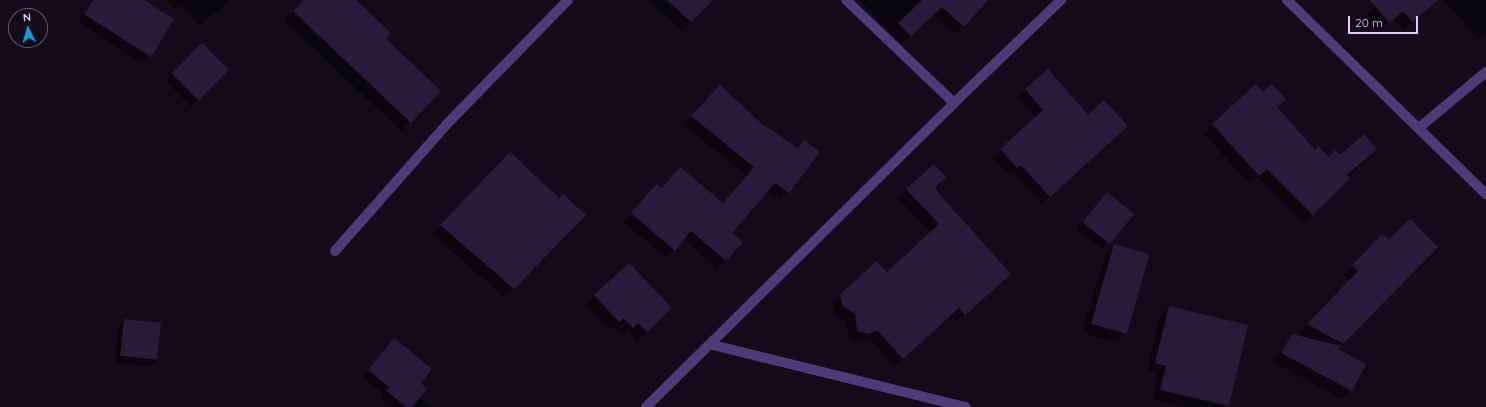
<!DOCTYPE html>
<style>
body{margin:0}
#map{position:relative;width:1486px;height:407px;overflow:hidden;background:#120c1a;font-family:Quicksand,sans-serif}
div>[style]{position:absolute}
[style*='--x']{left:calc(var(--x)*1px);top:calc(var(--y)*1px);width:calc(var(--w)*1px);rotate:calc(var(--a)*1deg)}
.shadow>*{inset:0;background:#0007;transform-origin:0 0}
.building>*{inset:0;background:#281a3a;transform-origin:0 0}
.street>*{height:10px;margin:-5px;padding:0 5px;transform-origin:5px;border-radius:5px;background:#4b3b76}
span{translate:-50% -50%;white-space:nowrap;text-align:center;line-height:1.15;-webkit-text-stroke:4px #120c1a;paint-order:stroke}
.north{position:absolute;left:8px;top:8px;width:40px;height:40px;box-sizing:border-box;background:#120c1a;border:1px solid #625874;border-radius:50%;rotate:355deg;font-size:11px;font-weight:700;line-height:16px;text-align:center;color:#dbcafb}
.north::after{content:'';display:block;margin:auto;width:14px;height:18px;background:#139ade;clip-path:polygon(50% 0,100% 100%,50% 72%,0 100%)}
.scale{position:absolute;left:1348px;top:16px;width:70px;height:18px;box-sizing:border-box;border:2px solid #dbcafb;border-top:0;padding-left:5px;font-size:12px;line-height:14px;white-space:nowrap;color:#dbcafb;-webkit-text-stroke:3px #120c1a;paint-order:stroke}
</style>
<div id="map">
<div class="shadow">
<div style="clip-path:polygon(91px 0,142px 0,173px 19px,142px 64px,78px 22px)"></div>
<div style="clip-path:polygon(166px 0,230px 0,200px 26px,181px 5px,175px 10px)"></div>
<div style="clip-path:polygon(305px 0,355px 0,384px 39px,440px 91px,401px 131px,285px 21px)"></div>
<div style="clip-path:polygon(649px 0,712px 0,681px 31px)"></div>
<div style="clip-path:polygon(860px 0,986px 0,955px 34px,933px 14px,902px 44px)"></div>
<div style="clip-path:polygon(1378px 0,1438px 0,1404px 30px,1394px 19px,1380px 30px,1367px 15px)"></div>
<div style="clip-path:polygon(1444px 0,1486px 0,1486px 32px,1478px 39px)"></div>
<div style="left:202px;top:44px;width:37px;height:52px;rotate:45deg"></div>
<div style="clip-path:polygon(1048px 70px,1088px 116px,1119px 134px,1042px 204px,1013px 171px,1009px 175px,993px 157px,1036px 118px,1018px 97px)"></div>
<div style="clip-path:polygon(1256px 86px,1315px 151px,1329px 158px,1376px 149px,1304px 223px,1258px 177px,1250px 184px,1204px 134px)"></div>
<div style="clip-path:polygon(712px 94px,797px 149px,804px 141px,788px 192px,780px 200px,767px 191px,730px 233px,741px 242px,717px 268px,683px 239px,666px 258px,623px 222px,656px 185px,661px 189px,672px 176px,722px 204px,746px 175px,683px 124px)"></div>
<div style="clip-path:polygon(501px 162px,584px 215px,504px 297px,432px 234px)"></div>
<div style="clip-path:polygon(934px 187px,1001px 282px,956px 322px,950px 316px,895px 367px,868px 338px,858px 342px,849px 339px,846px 322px,834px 314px,832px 304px,841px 295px,887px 274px,931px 233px,898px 198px,907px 189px)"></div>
<div style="clip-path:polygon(1101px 200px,1132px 214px,1102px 249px,1077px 229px)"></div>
<div style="clip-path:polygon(1382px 235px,1389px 242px,1437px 247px,1336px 349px,1351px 390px,1342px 399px,1273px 362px,1292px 336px,1309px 339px,1299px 333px,1350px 281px,1344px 275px)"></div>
<div style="clip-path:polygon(1115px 245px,1125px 334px,1116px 343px,1082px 332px,1106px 254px)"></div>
<div style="clip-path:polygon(629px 264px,662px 317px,637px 341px,628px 331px,623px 336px,614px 326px,610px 330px,586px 305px)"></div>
<div style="clip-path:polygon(1169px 307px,1228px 406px,1227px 407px,1187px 407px,1152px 399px,1158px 374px,1147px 372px,1160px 316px)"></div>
<div style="clip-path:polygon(125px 320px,156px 360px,150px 366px,115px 363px,118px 327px)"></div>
<div style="clip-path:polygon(388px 346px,419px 383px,420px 396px,430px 407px,392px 407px,381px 398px,384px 394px,362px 377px)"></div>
</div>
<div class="building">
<div style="clip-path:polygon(93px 0,144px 0,174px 19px,151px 57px,84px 14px)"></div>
<div style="clip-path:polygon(304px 0,356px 0,391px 33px,386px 39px,441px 91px,411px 123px,293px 11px)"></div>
<div style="clip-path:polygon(667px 0,713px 0,691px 22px)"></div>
<div style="clip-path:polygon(922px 0,988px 0,964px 27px,942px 7px,911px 36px,898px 23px)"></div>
<div style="clip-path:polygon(1370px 0,1438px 0,1413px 22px,1403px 11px,1389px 23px)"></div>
<div style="left:202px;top:43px;width:38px;height:43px;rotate:45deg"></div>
<div style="clip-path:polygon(1048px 69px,1088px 115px,1104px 100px,1128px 126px,1050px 197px,1021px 165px,1017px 168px,1000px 149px,1043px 110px,1025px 89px)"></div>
<div style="clip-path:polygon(1256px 84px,1263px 92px,1272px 84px,1286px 99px,1277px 107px,1315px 150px,1318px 146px,1329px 157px,1335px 150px,1340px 155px,1364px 134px,1377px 149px,1347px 175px,1350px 178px,1313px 215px,1267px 169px,1259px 176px,1212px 124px)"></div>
<div style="clip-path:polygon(720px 85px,762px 124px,798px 148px,804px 140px,820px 152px,789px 193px,775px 183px,732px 233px,743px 242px,726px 261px,691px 231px,675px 251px,631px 213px,656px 184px,662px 188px,680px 167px,723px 203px,754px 167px,691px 116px)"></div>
<div style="clip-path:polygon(510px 152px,559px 198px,563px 194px,586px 215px,514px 289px,440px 225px)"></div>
<div style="clip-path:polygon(934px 164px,946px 177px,935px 187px,940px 195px,1011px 274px,965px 315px,959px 308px,903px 359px,877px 330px,868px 334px,857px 331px,855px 314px,843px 306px,840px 295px,876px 261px,887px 272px,939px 224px,906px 189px)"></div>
<div style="left:1107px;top:192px;width:35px;height:39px;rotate:39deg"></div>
<div style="clip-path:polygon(1410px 219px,1438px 247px,1343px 344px,1307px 324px,1358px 271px,1352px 265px,1382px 234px,1389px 240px)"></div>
<div style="left:1114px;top:244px;width:37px;height:83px;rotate:16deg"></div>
<div style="clip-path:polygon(629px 263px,672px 308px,647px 332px,638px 323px,633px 328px,623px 318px,619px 322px,594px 295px)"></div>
<div style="clip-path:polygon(1169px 306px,1248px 325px,1229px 406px,1160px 390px,1166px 366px,1155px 363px)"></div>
<div style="left:124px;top:319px;width:37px;height:37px;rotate:6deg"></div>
<div style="clip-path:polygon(1292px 334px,1341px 346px,1338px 349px,1366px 364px,1352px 391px,1281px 353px)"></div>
<div style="clip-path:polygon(394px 338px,432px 369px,421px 383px,427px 389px,412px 407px,406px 407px,386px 391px,389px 387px,368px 370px)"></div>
</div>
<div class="street">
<div style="--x:846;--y:0;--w:149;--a:43.6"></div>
<div style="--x:954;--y:103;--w:149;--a:-43.9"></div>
<div style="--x:1287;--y:0;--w:278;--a:44.3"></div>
<div style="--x:1420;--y:127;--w:86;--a:-39.8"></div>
<div style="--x:335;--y:251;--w:168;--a:-48.6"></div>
<div style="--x:446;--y:125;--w:175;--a:-45.7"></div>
<div style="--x:713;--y:345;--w:260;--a:13.8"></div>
<div style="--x:646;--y:407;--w:433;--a:-44.6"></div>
</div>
<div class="north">N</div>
<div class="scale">20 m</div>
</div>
